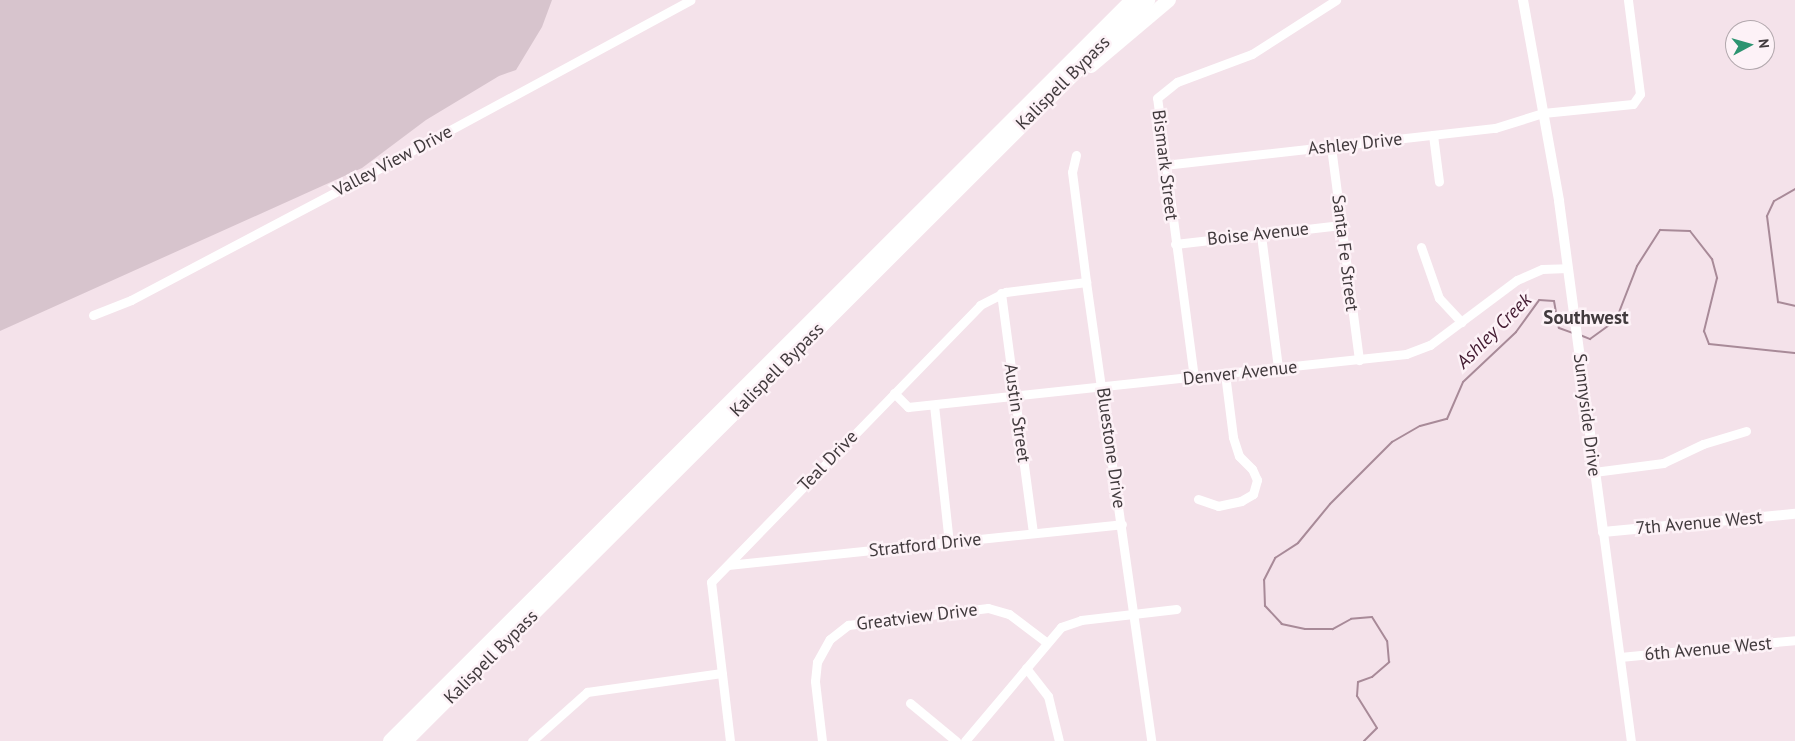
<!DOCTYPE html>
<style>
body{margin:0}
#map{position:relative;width:1795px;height:741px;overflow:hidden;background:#f4e2ea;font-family:"PT Sans",sans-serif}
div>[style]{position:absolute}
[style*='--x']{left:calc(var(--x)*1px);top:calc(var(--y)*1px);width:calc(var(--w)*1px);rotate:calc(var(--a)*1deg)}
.green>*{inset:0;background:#d7c4cd}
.stream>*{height:2px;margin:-1px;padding:0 1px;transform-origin:1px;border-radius:1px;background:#a88a98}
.minor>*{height:9px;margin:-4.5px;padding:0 4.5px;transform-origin:4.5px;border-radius:4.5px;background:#fff}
.tertiary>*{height:10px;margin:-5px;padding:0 5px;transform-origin:5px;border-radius:5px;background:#fff}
.trunk>*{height:14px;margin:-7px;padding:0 7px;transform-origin:7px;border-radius:7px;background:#fff}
span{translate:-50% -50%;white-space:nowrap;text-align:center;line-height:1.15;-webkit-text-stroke:5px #fdf2f7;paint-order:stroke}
.street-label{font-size:18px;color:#413a3d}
.neighbourhood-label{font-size:19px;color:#413a3d;font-weight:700}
.water-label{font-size:19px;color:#421a30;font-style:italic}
.north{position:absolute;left:1725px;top:20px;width:50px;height:50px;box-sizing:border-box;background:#fdf2f7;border:1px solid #b2a8ad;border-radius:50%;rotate:84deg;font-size:14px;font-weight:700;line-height:20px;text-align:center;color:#413a3d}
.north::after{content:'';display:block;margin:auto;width:18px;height:22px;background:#2d9471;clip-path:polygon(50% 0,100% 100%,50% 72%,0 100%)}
</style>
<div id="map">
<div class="green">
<div style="clip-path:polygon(0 0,552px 0,542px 27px,516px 70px,499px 76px,426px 120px,362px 168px,0 331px)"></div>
</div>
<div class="stream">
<div style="--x:1795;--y:189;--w:24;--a:150"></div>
<div style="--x:1774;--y:201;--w:17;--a:115"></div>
<div style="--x:1767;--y:216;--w:87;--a:82.7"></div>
<div style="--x:1778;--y:302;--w:17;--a:13"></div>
<div style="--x:1580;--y:335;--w:11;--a:22"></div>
<div style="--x:1590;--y:339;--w:32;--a:-36"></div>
<div style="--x:1616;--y:320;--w:58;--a:-68.7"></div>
<div style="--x:1637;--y:266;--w:43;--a:-57.4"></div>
<div style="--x:1660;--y:230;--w:30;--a:2"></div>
<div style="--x:1690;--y:231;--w:36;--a:52"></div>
<div style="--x:1712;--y:259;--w:20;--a:75"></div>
<div style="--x:1717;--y:278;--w:55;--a:103.8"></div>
<div style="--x:1704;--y:331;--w:14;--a:69"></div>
<div style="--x:1709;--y:344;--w:86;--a:6"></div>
<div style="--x:1364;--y:741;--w:18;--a:-45"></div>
<div style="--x:1377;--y:728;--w:38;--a:-122"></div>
<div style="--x:1357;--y:696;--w:14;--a:-86"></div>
<div style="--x:1358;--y:682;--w:15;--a:-20"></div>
<div style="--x:1372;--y:677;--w:23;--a:-41"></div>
<div style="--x:1389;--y:662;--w:21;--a:-95"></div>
<div style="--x:1387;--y:641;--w:28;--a:-122"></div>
<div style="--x:1372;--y:617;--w:21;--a:175"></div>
<div style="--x:1351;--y:619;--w:21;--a:151"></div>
<div style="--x:1333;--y:629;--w:28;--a:180"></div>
<div style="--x:1305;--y:629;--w:24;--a:-168"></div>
<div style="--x:1282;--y:624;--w:25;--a:-133"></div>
<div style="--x:1265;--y:606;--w:26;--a:-92"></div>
<div style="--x:1264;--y:580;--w:25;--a:-63"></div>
<div style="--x:1275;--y:558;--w:27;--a:-33"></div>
<div style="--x:1298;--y:543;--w:50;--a:-50.6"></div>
<div style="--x:1330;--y:504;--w:88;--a:-45"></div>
<div style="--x:1392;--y:442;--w:32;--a:-30"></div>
<div style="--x:1420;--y:426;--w:28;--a:-15"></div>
<div style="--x:1447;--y:419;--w:40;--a:-66.6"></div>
<div style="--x:1463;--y:382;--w:73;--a:-43.3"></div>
<div style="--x:1516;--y:332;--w:39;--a:-54"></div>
<div style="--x:1539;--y:300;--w:15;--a:4"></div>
<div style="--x:1554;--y:301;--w:27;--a:80"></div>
<div style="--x:1559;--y:328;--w:15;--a:20"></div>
</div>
<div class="minor">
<div style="--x:1433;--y:135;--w:47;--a:82.7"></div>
<div style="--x:1331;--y:147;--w:215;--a:82.5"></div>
<div style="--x:1076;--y:155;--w:17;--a:103"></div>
<div style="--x:1072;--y:172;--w:111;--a:82.7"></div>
<div style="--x:1086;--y:282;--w:464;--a:81.9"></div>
<div style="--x:1164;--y:165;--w:333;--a:-6.4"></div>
<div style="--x:1495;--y:128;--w:50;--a:-17.4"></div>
<div style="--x:1543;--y:113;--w:90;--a:-5.7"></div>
<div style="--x:1633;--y:104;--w:12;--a:-55"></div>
<div style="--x:1640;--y:94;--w:95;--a:-97.3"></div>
<div style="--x:1261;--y:235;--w:134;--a:82.7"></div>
<div style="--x:1175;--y:244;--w:167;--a:-6.5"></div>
<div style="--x:1421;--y:247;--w:54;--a:70.6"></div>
<div style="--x:1439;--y:298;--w:33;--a:47"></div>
<div style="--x:1001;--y:293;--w:242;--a:82.4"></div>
<div style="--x:93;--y:315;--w:41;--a:-21.5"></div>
<div style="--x:131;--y:300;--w:240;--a:-27.8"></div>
<div style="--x:343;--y:188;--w:395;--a:-28.4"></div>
<div style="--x:1194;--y:378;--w:282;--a:-97.5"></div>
<div style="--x:1157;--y:98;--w:26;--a:-39"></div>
<div style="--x:1177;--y:82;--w:80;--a:-20.5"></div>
<div style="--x:1252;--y:54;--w:100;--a:-32.7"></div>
<div style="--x:894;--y:393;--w:20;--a:45"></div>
<div style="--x:908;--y:407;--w:501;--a:-6.07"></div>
<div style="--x:1406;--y:354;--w:26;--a:-21"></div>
<div style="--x:1430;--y:345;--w:109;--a:-36.8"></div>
<div style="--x:1517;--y:280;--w:27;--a:-24"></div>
<div style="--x:1542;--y:269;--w:25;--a:-2"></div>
<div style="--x:934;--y:405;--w:138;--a:83.8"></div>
<div style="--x:1594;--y:472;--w:70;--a:-7.4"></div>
<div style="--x:1663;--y:463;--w:44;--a:-25.4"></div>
<div style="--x:1703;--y:444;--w:45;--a:-16.8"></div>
<div style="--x:1198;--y:499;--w:21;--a:19"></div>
<div style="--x:1218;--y:506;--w:24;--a:-12"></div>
<div style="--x:1241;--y:501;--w:14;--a:-30"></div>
<div style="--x:1253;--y:494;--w:15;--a:-74"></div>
<div style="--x:1257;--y:480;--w:12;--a:-114"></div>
<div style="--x:1252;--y:469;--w:18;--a:-135"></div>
<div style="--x:1239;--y:456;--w:20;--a:-108"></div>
<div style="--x:1233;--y:437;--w:64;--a:-97.2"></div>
<div style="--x:1603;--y:532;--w:211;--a:82.4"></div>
<div style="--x:728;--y:565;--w:396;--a:-5.9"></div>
<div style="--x:1620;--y:657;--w:176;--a:-5.5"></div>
<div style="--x:1026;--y:668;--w:36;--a:52"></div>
<div style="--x:1048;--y:696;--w:46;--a:76.3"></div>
<div style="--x:910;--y:703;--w:60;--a:39.6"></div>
<div style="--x:532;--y:741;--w:74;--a:-41.7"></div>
<div style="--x:587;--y:692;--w:136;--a:-8"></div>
<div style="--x:730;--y:741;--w:160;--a:-96.8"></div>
<div style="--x:711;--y:582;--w:386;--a:-45.8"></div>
<div style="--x:980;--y:305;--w:29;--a:-27"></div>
<div style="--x:1006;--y:292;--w:81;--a:-7.1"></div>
<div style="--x:822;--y:741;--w:60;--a:-96.7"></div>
<div style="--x:815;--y:681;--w:19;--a:-84"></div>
<div style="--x:817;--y:662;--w:26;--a:-61"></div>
<div style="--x:830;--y:639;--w:23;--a:-38"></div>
<div style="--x:848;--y:625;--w:141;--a:-6.9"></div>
<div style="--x:988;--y:608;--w:22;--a:16"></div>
<div style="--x:1009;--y:614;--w:46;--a:37.1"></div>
<div style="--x:965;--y:741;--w:149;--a:-49.9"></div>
<div style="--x:1061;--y:627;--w:21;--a:-19"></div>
<div style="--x:1081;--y:620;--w:96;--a:-6.6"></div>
</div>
<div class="tertiary">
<div style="--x:1523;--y:0;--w:204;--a:79.8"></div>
<div style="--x:1559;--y:201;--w:334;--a:82.4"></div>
<div style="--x:1603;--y:532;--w:193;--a:-5.4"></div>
</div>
<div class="trunk">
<div style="--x:1091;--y:66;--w:102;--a:-40.2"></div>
<div style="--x:390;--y:741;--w:1049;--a:-44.96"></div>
<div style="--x:406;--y:741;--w:1049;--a:-44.96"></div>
</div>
<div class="street-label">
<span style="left:1063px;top:83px;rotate:-45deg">Kalispell Bypass</span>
<span style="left:1355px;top:144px;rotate:-6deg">Ashley Drive</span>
<span style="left:393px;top:161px;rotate:-28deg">Valley View Drive</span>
<span style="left:1165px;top:165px;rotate:83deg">Bismark Street</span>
<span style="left:1258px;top:234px;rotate:-6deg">Boise Avenue</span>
<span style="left:1345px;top:253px;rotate:83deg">Santa Fe Street</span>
<span style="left:777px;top:370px;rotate:-45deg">Kalispell Bypass</span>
<span style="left:1240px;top:373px;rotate:-6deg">Denver Avenue</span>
<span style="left:1017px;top:413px;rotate:82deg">Austin Street</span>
<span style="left:1587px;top:415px;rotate:83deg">Sunnyside Drive</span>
<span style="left:1111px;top:448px;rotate:82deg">Bluestone Drive</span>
<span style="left:828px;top:461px;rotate:-46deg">Teal Drive</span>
<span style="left:1699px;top:523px;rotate:-5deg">7th Avenue West</span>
<span style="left:925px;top:545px;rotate:-6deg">Stratford Drive</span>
<span style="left:917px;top:617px;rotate:-7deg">Greatview Drive</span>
<span style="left:1708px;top:649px;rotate:-5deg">6th Avenue West</span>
<span style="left:491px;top:657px;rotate:-45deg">Kalispell Bypass</span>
</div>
<div class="neighbourhood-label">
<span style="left:1586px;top:318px">Southwest</span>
</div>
<div class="water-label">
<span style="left:1494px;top:331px;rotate:-45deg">Ashley Creek</span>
</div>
<div class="north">N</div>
</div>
